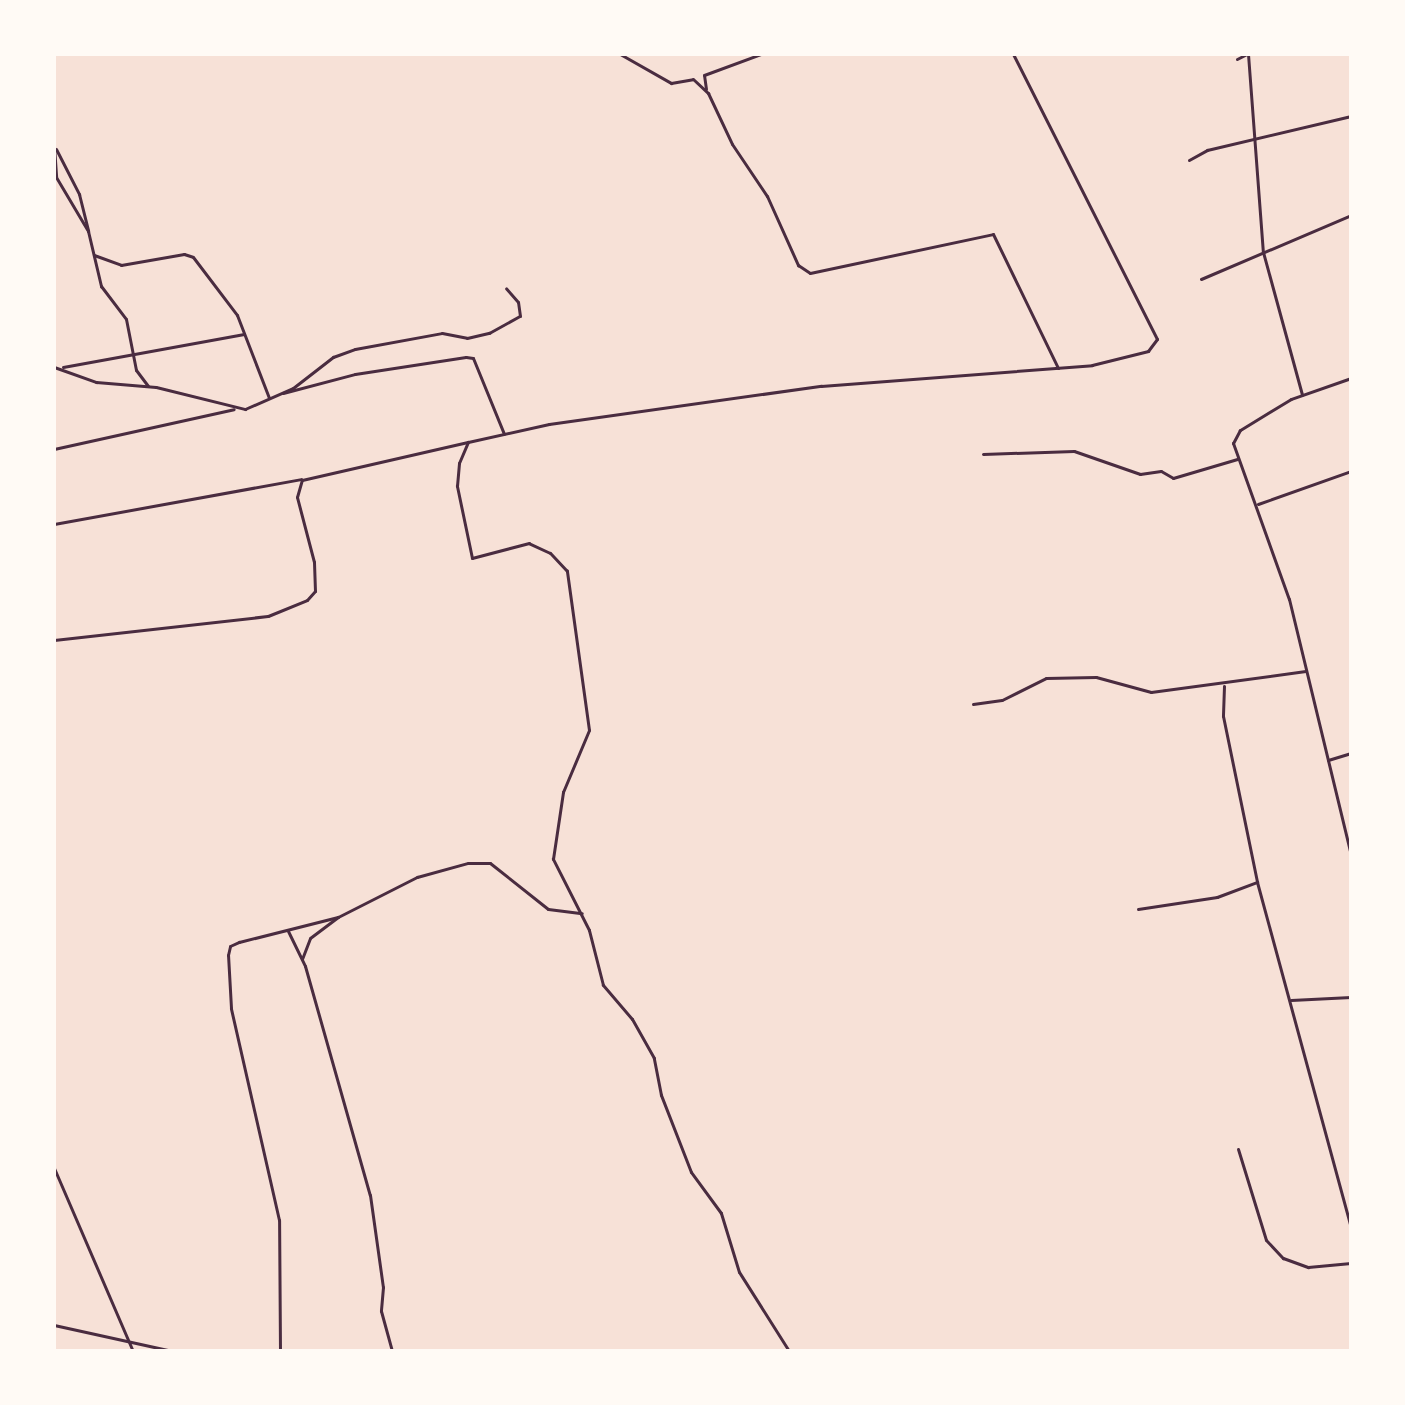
<!DOCTYPE html>
<style>
body{margin:0}
#map{position:relative;width:1405px;height:1405px;overflow:hidden;background:#f7e1d7;font-family:"Roboto Condensed",sans-serif}
div>[style]{position:absolute}
[style*='--x']{left:calc(var(--x)*1px);top:calc(var(--y)*1px);width:calc(var(--w)*1px);rotate:calc(var(--a)*1deg)}
.minor>*{height:3px;margin:-1.5px;padding:0 1.5px;transform-origin:1.5px;border-radius:1.5px;background:#4a2c40}
span{translate:-50% -50%;white-space:nowrap;text-align:center;line-height:1.15;-webkit-text-stroke:6px #fffaf5;paint-order:stroke}
.frame{position:absolute;inset:0;border:56px solid #fffaf5;pointer-events:none}
</style>
<div id="map">
<div class="minor">
<div style="--x:620;--y:54;--w:59;--a:29.6"></div>
<div style="--x:671;--y:83;--w:22;--a:-10"></div>
<div style="--x:693;--y:79;--w:21;--a:43"></div>
<div style="--x:708;--y:93;--w:56;--a:64.8"></div>
<div style="--x:732;--y:144;--w:63;--a:56.1"></div>
<div style="--x:767;--y:196;--w:76;--a:65.8"></div>
<div style="--x:798;--y:265;--w:14;--a:34"></div>
<div style="--x:810;--y:273;--w:187;--a:-12"></div>
<div style="--x:993;--y:234;--w:149;--a:64.1"></div>
<div style="--x:1248;--y:54;--w:199;--a:85.7"></div>
<div style="--x:1263;--y:252;--w:148;--a:74.7"></div>
<div style="--x:1237;--y:59;--w:11;--a:-27"></div>
<div style="--x:706;--y:89;--w:14;--a:-98"></div>
<div style="--x:704;--y:75;--w:61;--a:-20.2"></div>
<div style="--x:54;--y:146;--w:31;--a:86"></div>
<div style="--x:56;--y:177;--w:63;--a:59.3"></div>
<div style="--x:88;--y:231;--w:57;--a:76.7"></div>
<div style="--x:101;--y:286;--w:41;--a:52.9"></div>
<div style="--x:126;--y:319;--w:52;--a:78.9"></div>
<div style="--x:136;--y:370;--w:20;--a:53"></div>
<div style="--x:56;--y:149;--w:51;--a:62.9"></div>
<div style="--x:79;--y:194;--w:38;--a:76"></div>
<div style="--x:1189;--y:160;--w:21;--a:-29"></div>
<div style="--x:1207;--y:150;--w:148;--a:-13.3"></div>
<div style="--x:94;--y:255;--w:29;--a:20"></div>
<div style="--x:121;--y:265;--w:64;--a:-9.9"></div>
<div style="--x:184;--y:254;--w:9;--a:18"></div>
<div style="--x:193;--y:257;--w:73;--a:52.8"></div>
<div style="--x:237;--y:315;--w:89;--a:68.9"></div>
<div style="--x:1201;--y:279;--w:163;--a:-23.1"></div>
<div style="--x:54;--y:367;--w:45;--a:19.7"></div>
<div style="--x:96;--y:382;--w:60;--a:4.8"></div>
<div style="--x:156;--y:387;--w:92;--a:13.9"></div>
<div style="--x:245;--y:409;--w:52;--a:-23.6"></div>
<div style="--x:293;--y:388;--w:51;--a:-37.8"></div>
<div style="--x:333;--y:357;--w:23;--a:-20"></div>
<div style="--x:355;--y:349;--w:88;--a:-10.4"></div>
<div style="--x:442;--y:333;--w:25;--a:11"></div>
<div style="--x:467;--y:338;--w:23;--a:-13"></div>
<div style="--x:489;--y:333;--w:35;--a:-29"></div>
<div style="--x:520;--y:316;--w:14;--a:-98"></div>
<div style="--x:518;--y:302;--w:18;--a:-131"></div>
<div style="--x:63;--y:367;--w:184;--a:-10.3"></div>
<div style="--x:1351;--y:378;--w:64;--a:160.7"></div>
<div style="--x:1291;--y:399;--w:60;--a:148.7"></div>
<div style="--x:1240;--y:430;--w:15;--a:118"></div>
<div style="--x:1233;--y:443;--w:166;--a:70.3"></div>
<div style="--x:1289;--y:599;--w:263;--a:76.4"></div>
<div style="--x:283;--y:393;--w:74;--a:-14.8"></div>
<div style="--x:355;--y:374;--w:112;--a:-8.7"></div>
<div style="--x:466;--y:357;--w:7;--a:8"></div>
<div style="--x:473;--y:358;--w:82;--a:67.8"></div>
<div style="--x:54;--y:449;--w:184;--a:-12.5"></div>
<div style="--x:983;--y:454;--w:91;--a:-1.9"></div>
<div style="--x:1074;--y:451;--w:70;--a:19.2"></div>
<div style="--x:1140;--y:474;--w:21;--a:-8"></div>
<div style="--x:1161;--y:471;--w:14;--a:30"></div>
<div style="--x:1173;--y:478;--w:67;--a:-16.5"></div>
<div style="--x:1258;--y:504;--w:99;--a:-19.5"></div>
<div style="--x:54;--y:524;--w:251;--a:-10.3"></div>
<div style="--x:54;--y:640;--w:215;--a:-6.4"></div>
<div style="--x:268;--y:616;--w:42;--a:-22.3"></div>
<div style="--x:307;--y:600;--w:12;--a:-48"></div>
<div style="--x:315;--y:591;--w:29;--a:-92"></div>
<div style="--x:314;--y:562;--w:67;--a:-104.7"></div>
<div style="--x:297;--y:497;--w:18;--a:-74"></div>
<div style="--x:302;--y:480;--w:170;--a:-12.9"></div>
<div style="--x:1224;--y:686;--w:30;--a:92"></div>
<div style="--x:1223;--y:716;--w:169;--a:78.4"></div>
<div style="--x:1257;--y:882;--w:358;--a:74.8"></div>
<div style="--x:973;--y:704;--w:29;--a:-8"></div>
<div style="--x:1002;--y:700;--w:49;--a:-26.6"></div>
<div style="--x:1046;--y:678;--w:50;--a:-1.1"></div>
<div style="--x:1096;--y:677;--w:57;--a:15.3"></div>
<div style="--x:1151;--y:692;--w:156;--a:-7.7"></div>
<div style="--x:1328;--y:760;--w:24;--a:-17"></div>
<div style="--x:1138;--y:909;--w:80;--a:-8.6"></div>
<div style="--x:1217;--y:897;--w:43;--a:-20.6"></div>
<div style="--x:288;--y:931;--w:39;--a:64"></div>
<div style="--x:305;--y:966;--w:238;--a:74.2"></div>
<div style="--x:370;--y:1195;--w:93;--a:82"></div>
<div style="--x:383;--y:1287;--w:24;--a:95"></div>
<div style="--x:381;--y:1311;--w:41;--a:74.6"></div>
<div style="--x:302;--y:959;--w:22;--a:-69"></div>
<div style="--x:310;--y:938;--w:35;--a:-37"></div>
<div style="--x:338;--y:917;--w:89;--a:-26.9"></div>
<div style="--x:417;--y:877;--w:53;--a:-15.4"></div>
<div style="--x:468;--y:863;--w:22;--a:0"></div>
<div style="--x:490;--y:863;--w:74;--a:38.4"></div>
<div style="--x:548;--y:909;--w:34;--a:7"></div>
<div style="--x:1291;--y:1000;--w:60;--a:-2.9"></div>
<div style="--x:1238;--y:1149;--w:95;--a:72.9"></div>
<div style="--x:1266;--y:1240;--w:25;--a:47"></div>
<div style="--x:1283;--y:1258;--w:27;--a:20"></div>
<div style="--x:1308;--y:1267;--w:43;--a:-5.3"></div>
<div style="--x:54;--y:1168;--w:199;--a:66.7"></div>
<div style="--x:54;--y:1325;--w:121;--a:12.4"></div>
<div style="--x:280;--y:1351;--w:131;--a:-90.4"></div>
<div style="--x:279;--y:1220;--w:217;--a:-102.8"></div>
<div style="--x:231;--y:1008;--w:53;--a:-93.2"></div>
<div style="--x:228;--y:955;--w:9;--a:-77"></div>
<div style="--x:230;--y:946;--w:10;--a:-24"></div>
<div style="--x:239;--y:942;--w:102;--a:-14.2"></div>
<div style="--x:789;--y:1351;--w:93;--a:-122.3"></div>
<div style="--x:739;--y:1272;--w:62;--a:-107"></div>
<div style="--x:721;--y:1213;--w:51;--a:-126.2"></div>
<div style="--x:691;--y:1172;--w:83;--a:-111.3"></div>
<div style="--x:661;--y:1095;--w:38;--a:-101"></div>
<div style="--x:654;--y:1058;--w:45;--a:-119.4"></div>
<div style="--x:632;--y:1019;--w:45;--a:-130.5"></div>
<div style="--x:603;--y:985;--w:57;--a:-104.3"></div>
<div style="--x:589;--y:930;--w:80;--a:-116.9"></div>
<div style="--x:553;--y:859;--w:68;--a:-81.5"></div>
<div style="--x:563;--y:792;--w:67;--a:-67.2"></div>
<div style="--x:589;--y:730;--w:161;--a:-97.9"></div>
<div style="--x:567;--y:571;--w:25;--a:-133"></div>
<div style="--x:550;--y:553;--w:23;--a:-155"></div>
<div style="--x:529;--y:543;--w:59;--a:165.3"></div>
<div style="--x:472;--y:558;--w:74;--a:-101.8"></div>
<div style="--x:457;--y:486;--w:23;--a:-85"></div>
<div style="--x:459;--y:463;--w:23;--a:-67"></div>
<div style="--x:468;--y:442;--w:83;--a:-12.5"></div>
<div style="--x:549;--y:424;--w:275;--a:-8"></div>
<div style="--x:821;--y:386;--w:272;--a:-4.4"></div>
<div style="--x:1092;--y:365;--w:58;--a:-14"></div>
<div style="--x:1148;--y:351;--w:15;--a:-53"></div>
<div style="--x:1157;--y:339;--w:319;--a:-116.8"></div>
</div>
<div class="frame"></div>
</div>
